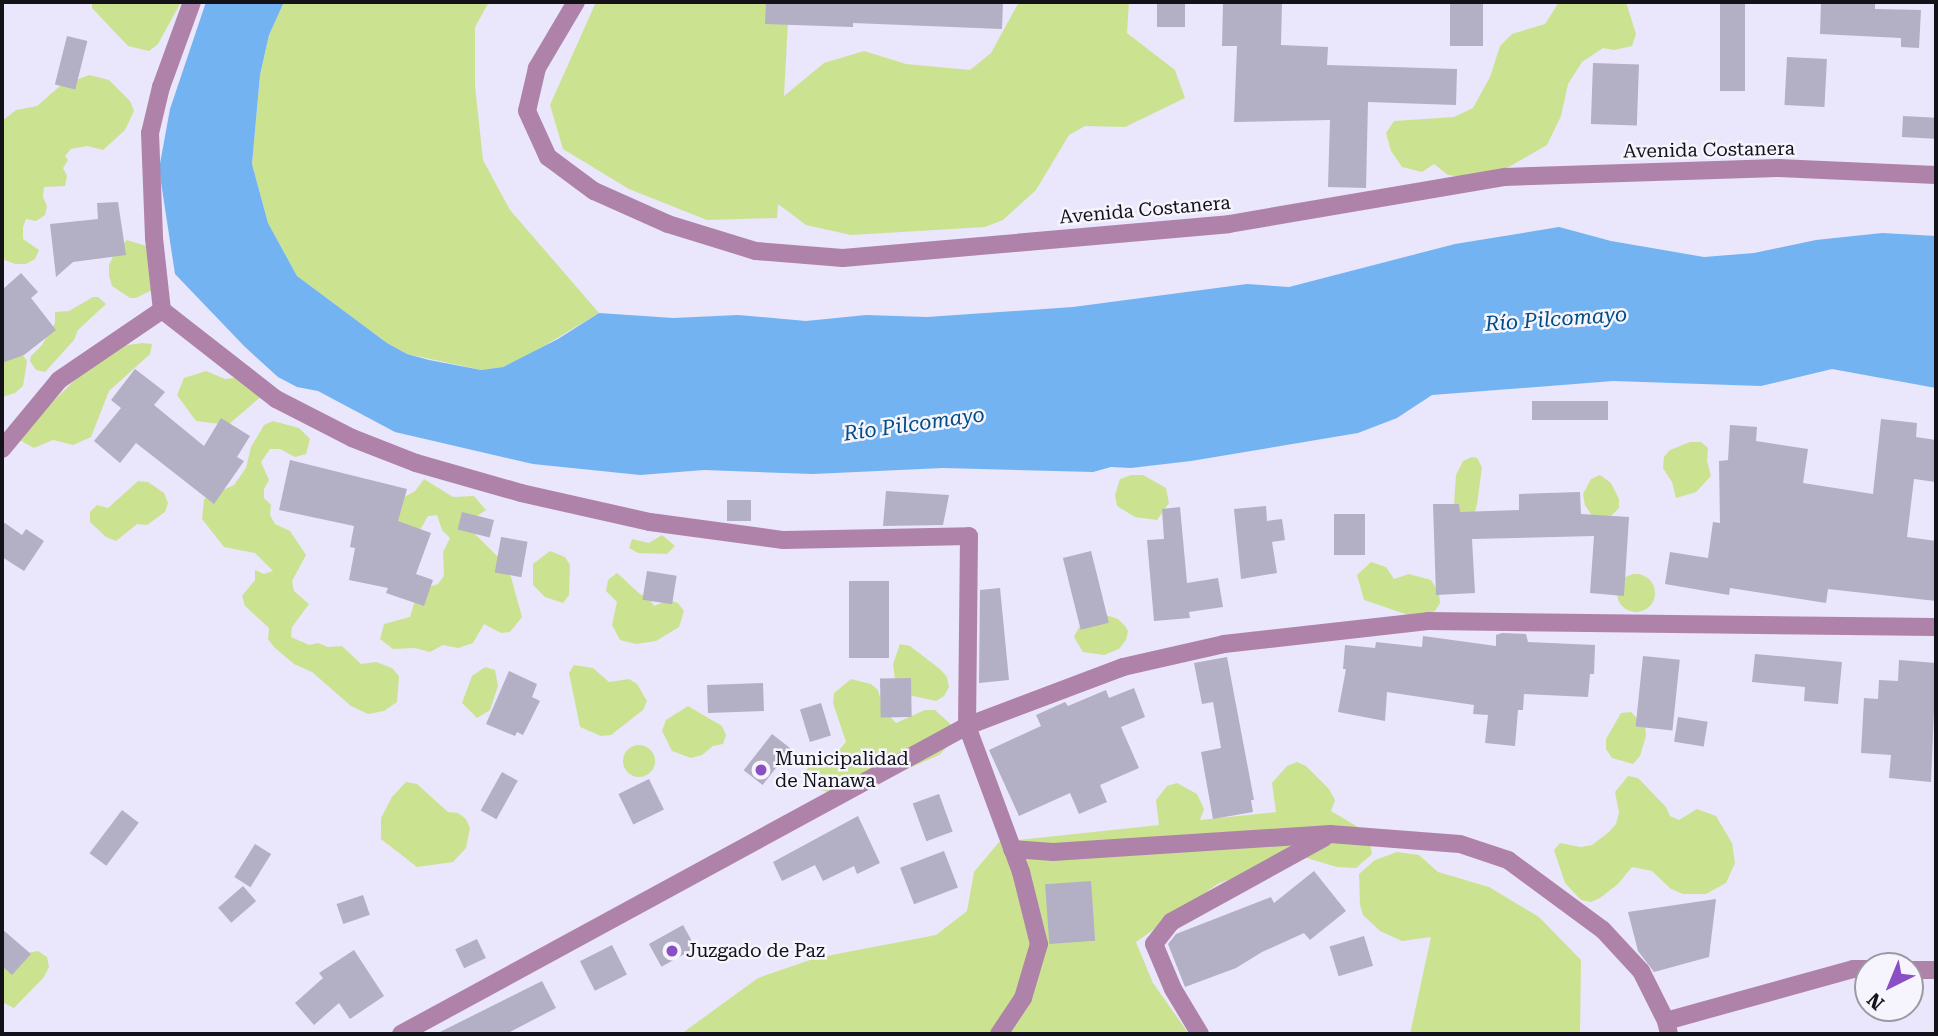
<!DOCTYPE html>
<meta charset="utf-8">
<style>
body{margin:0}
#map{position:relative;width:1938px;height:1036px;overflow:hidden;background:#eae6fb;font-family:"Roboto Serif",serif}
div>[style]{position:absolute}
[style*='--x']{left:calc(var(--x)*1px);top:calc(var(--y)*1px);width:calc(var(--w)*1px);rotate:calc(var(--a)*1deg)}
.green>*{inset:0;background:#cbe391}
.round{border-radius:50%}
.water>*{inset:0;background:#74b3f2}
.building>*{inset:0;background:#b3afc4;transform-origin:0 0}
.minor>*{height:18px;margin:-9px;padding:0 9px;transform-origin:9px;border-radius:9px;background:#af82aa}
.dots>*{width:19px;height:19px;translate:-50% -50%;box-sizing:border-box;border:4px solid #f6f5fe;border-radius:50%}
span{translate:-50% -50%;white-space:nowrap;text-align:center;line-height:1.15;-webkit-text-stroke:5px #f6f5fe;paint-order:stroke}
.street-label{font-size:19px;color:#131219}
.poi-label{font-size:19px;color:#131219}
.left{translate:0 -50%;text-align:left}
.water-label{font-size:21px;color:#014d85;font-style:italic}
.frame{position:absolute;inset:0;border:4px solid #131219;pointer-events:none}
.north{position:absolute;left:1854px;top:952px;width:70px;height:70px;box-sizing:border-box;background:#f6f5fe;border:2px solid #9b9aa2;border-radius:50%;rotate:223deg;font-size:19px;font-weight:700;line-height:28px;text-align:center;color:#131219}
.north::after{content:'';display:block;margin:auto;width:24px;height:32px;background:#8b4fc5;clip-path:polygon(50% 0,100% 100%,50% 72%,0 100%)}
</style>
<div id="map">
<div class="green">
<div style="clip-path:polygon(92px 2px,181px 2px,158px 44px,149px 51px,128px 46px,92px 8px)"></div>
<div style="clip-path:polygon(284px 2px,489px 2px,475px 27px,475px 86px,483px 160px,510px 210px,599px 313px,522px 359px,502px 367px,481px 370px,407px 354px,387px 343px,297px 276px,268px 223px,252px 164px,260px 75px,269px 35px)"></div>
<div style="clip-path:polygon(596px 2px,789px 2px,784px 96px,824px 63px,864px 51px,906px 64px,970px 70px,991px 53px,1019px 2px,1129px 2px,1127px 33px,1175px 70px,1185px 98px,1125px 127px,1085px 126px,1069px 135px,1036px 190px,1003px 220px,985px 227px,851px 235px,806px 225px,778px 204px,777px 218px,707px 220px,629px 189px,563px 149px,550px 105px)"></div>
<div style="clip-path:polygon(1559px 2px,1626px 2px,1636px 34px,1632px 46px,1614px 50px,1603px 48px,1582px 62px,1568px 84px,1561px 116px,1547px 145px,1507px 168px,1470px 178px,1448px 175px,1434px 164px,1422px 172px,1402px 167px,1391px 151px,1386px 133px,1394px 121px,1454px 117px,1473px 108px,1490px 77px,1500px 46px,1512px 34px,1545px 24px)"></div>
<div style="clip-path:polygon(89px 75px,109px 80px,130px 101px,134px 111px,125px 130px,103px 150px,87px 146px,71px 149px,65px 156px,68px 160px,63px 168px,67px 176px,65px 186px,44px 187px,43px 197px,47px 206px,45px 215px,36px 221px,26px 219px,23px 227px,23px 239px,39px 250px,35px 259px,26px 264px,15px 264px,2px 259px,2px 121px,16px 110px,37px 106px,60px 86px)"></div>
<div style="clip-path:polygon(127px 240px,146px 246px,152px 290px,136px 298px,130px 298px,112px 286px,109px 276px,109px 265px,116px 250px)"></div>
<div style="clip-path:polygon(93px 297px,98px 297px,106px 304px,78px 330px,74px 340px,45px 372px,36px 370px,30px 361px,31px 356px,42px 345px,55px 323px,55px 312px,69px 311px)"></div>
<div style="clip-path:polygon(142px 343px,152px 344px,150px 354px,109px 391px,91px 437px,73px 445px,53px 440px,34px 448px,16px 438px,79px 376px,121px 346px)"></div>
<div style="clip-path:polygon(22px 354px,27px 361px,23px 386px,15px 393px,2px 397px,2px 361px)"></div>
<div style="clip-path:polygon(206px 371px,225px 379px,241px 377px,264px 394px,228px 425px,196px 421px,177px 395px,184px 378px)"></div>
<div style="clip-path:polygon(273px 421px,299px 428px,310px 439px,306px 454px,295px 457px,280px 449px,270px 449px,261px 462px,269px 480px,264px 489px,264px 498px,271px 505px,270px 515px,275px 524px,290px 531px,306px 555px,292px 581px,294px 591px,309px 604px,292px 627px,291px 637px,309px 645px,318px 643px,328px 647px,342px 646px,361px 664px,376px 662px,392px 668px,399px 676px,397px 702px,384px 711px,368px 714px,351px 706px,312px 672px,294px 664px,274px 647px,268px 639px,269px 628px,245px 606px,242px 596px,255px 580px,255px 570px,264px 574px,273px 571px,255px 553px,224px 547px,202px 519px,204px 499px,234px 485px,246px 468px,251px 447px,264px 425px)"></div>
<div style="clip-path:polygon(1690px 442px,1701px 442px,1708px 448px,1707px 461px,1711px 476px,1696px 492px,1676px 498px,1672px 482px,1663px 468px,1664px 457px,1670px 450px)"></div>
<div style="clip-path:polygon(1472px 457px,1477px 458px,1482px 467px,1477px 504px,1474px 515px,1465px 521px,1454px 504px,1456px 475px,1463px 461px)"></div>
<div style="clip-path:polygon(1131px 475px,1143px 475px,1166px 488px,1169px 503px,1157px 520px,1135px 517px,1117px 506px,1115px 495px,1120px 479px)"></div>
<div style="clip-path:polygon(1600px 475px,1611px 483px,1619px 499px,1619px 508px,1606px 521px,1594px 519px,1585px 505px,1583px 494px,1591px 479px)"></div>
<div style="clip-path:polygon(424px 479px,453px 497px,474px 496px,486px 510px,468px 522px,468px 527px,500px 559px,511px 577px,522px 617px,510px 632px,501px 633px,484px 624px,473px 643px,458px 648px,443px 645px,430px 652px,415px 648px,393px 649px,380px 639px,384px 624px,410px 617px,416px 597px,423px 589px,438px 584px,444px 576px,443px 552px,450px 538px,442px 530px,437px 515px,428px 516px,420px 530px,396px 530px,401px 499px,415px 491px)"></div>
<div style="clip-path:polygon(138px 481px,148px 482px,164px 493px,168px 503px,165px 512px,147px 525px,137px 524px,116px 541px,106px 537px,90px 522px,90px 512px,97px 505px,108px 508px)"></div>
<div style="clip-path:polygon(662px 535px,675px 546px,667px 554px,638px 553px,629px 548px,632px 539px,649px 543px)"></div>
<div style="clip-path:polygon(550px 551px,565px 557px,570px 565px,569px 595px,563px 603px,545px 597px,533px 585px,533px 564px)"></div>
<div style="clip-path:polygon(1371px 562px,1386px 567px,1394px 579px,1409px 574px,1431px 580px,1439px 593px,1440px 603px,1435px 611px,1414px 617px,1364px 600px,1357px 575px)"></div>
<div style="clip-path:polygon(617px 573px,640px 594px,649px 598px,654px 606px,669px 600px,678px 603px,684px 611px,679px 627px,656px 641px,636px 644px,620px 640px,612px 625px,617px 602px,606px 591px,608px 580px)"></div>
<div class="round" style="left:1617px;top:574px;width:38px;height:38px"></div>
<div style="clip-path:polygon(1103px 614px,1118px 619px,1125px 626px,1128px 631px,1126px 640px,1119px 649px,1104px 655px,1083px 652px,1074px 637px,1079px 627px)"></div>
<div style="clip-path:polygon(900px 644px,910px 646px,940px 669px,947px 677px,949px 687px,944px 696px,936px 701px,904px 694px,896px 688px,893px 664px)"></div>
<div style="clip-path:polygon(574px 665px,593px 668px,609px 682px,629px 679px,637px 684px,647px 701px,643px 710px,611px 735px,601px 736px,580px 727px,569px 673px)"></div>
<div style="clip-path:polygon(485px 667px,495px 670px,498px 686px,490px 710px,477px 718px,462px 703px,472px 676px)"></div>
<div style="clip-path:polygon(851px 679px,871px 684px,878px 690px,883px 709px,896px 723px,925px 710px,935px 710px,957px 730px,954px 740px,939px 755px,898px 773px,828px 792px,818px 789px,805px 772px,811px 764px,839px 750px,846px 742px,833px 703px,834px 693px)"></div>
<div style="clip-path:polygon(688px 706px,722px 726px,726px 735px,723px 744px,713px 746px,702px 755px,691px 758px,672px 751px,662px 731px,666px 720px)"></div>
<div style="clip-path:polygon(1631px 712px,1645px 727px,1646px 736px,1640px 756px,1633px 764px,1612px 758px,1606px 749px,1606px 739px,1621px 713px)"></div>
<div class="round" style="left:623px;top:745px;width:32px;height:32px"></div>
<div style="clip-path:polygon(1297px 762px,1306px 766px,1329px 789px,1335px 800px,1331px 811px,1368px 833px,1372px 854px,1356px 868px,1337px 867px,1300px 856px,1219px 883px,1136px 942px,1153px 983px,1189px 1034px,681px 1034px,758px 978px,816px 958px,936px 935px,967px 911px,974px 872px,999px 842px,1159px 825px,1156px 800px,1167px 786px,1177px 783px,1197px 794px,1204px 809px,1200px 820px,1276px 812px,1272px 783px,1287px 766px)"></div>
<div style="clip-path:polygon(1628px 776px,1638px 778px,1666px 807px,1670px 816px,1679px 820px,1697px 809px,1716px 816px,1732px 843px,1735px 863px,1726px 883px,1706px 894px,1683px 894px,1671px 889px,1652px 871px,1632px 867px,1618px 884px,1600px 898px,1591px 902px,1581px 900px,1565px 883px,1554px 850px,1560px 843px,1581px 847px,1592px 845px,1609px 832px,1616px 824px,1619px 813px,1615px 792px)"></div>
<div style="clip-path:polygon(406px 782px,417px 784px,448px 812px,458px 813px,466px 819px,470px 828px,466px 848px,453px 862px,417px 867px,381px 839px,381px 818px,392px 797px)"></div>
<div style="clip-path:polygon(1397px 852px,1419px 855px,1438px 872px,1489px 887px,1539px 917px,1581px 960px,1580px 1034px,1410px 1034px,1431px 937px,1402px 941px,1380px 931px,1363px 915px,1360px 905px,1359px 874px,1375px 860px)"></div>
<div style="clip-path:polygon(38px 951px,47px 957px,49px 967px,44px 977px,14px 1008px,2px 1002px,2px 970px,18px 955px)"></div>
</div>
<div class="water">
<div style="clip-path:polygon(206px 2px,284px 2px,269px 35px,260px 75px,252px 164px,268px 223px,297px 276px,387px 343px,407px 354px,429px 360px,481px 370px,503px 367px,558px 339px,599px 313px,673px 318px,738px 315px,806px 321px,866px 315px,927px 317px,1073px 307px,1247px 284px,1289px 287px,1455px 244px,1559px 227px,1611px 241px,1704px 257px,1754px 253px,1816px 240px,1882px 233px,1936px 236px,1936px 388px,1832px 369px,1761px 386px,1613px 381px,1432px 395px,1397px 418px,1358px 433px,1191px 461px,1131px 468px,1111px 467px,1093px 472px,943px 468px,813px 474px,704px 470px,640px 475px,533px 464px,395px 432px,318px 391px,297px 387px,278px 377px,245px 347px,175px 274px,159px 169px,170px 109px)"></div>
</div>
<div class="building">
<div style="clip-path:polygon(766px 2px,1003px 2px,1002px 29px,853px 23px,853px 27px,765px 24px)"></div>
<div style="left:1157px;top:2px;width:28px;height:25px"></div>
<div style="clip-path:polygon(1223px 2px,1282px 2px,1281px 45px,1328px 47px,1327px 65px,1457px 69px,1456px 105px,1368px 102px,1366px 188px,1328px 187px,1330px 120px,1234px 122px,1237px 46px,1222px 46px)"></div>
<div style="left:1450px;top:2px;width:33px;height:44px"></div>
<div style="left:1720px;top:2px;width:25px;height:89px"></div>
<div style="clip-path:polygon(1821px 2px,1875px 2px,1875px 9px,1921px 10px,1919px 48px,1901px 47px,1901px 38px,1820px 34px)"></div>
<div style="left:67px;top:36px;width:21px;height:50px;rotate:14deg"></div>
<div style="left:1787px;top:57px;width:40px;height:48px;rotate:3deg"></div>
<div style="left:1593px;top:63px;width:46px;height:61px;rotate:2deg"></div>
<div style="left:1903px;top:116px;width:33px;height:21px;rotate:3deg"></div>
<div style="clip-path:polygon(118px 202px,126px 255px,73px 262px,56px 277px,50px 224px,98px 219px,97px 203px)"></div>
<div style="clip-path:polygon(21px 273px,38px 292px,31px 298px,56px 330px,24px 355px,2px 363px,2px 290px)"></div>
<div style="clip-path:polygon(135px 369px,165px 392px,154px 405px,204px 446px,221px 418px,250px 436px,237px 457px,244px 461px,214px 504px,136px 443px,120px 463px,94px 441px,121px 408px,111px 400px)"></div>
<div style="left:1608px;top:401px;width:19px;height:76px;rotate:90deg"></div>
<div style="clip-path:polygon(1881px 419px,1917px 423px,1916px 437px,1936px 440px,1936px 482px,1914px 479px,1907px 537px,1936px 541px,1936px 601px,1828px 589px,1826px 603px,1730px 588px,1729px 595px,1665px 584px,1670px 552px,1708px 558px,1713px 522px,1720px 523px,1719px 461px,1728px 460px,1730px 425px,1757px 427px,1756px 441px,1808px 449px,1803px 483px,1873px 494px)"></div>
<div style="clip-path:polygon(290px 460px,407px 489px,398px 521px,431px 533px,416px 574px,433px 580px,424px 606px,386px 593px,388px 588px,349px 580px,355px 548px,350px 547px,354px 526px,279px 510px)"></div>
<div style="clip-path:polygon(886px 491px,949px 495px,943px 525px,883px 526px)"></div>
<div style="clip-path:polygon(1580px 492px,1581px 514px,1629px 517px,1624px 596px,1590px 593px,1594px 536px,1472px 539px,1475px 593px,1436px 595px,1433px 504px,1459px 504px,1460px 512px,1519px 510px,1519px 494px)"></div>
<div style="left:727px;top:500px;width:24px;height:21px"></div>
<div style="clip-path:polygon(1266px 506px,1267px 521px,1282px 519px,1285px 540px,1272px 542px,1277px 573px,1241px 579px,1234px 509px)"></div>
<div style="clip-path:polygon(1180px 507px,1187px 583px,1218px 578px,1223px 607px,1189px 612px,1190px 618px,1154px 621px,1147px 540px,1164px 539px,1162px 509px)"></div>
<div style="left:462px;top:512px;width:33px;height:18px;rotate:14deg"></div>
<div style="left:1365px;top:514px;width:41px;height:31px;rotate:90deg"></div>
<div style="clip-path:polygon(2px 521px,22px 535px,26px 529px,44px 541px,24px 571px,2px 557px)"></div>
<div style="left:501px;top:537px;width:27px;height:36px;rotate:10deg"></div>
<div style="left:1091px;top:551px;width:74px;height:29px;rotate:76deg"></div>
<div style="left:647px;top:571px;width:30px;height:29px;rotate:9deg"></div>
<div style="left:849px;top:581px;width:40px;height:77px"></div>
<div style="clip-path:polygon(1000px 588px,1009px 680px,979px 683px,980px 590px)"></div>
<div style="clip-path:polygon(1502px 633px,1526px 634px,1528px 642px,1595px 645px,1594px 674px,1590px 674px,1588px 697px,1524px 694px,1523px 710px,1518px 710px,1515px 746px,1485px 743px,1488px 715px,1473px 714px,1474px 705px,1387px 692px,1385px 721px,1338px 712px,1346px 669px,1343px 669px,1345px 645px,1375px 648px,1376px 642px,1422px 647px,1423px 636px,1496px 646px,1496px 635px)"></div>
<div style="clip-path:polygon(1755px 654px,1842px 662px,1838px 704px,1804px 701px,1805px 687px,1752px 682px)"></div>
<div style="left:1643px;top:656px;width:37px;height:71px;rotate:6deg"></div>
<div style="clip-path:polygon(1227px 657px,1254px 800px,1251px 800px,1253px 812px,1213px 819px,1201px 752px,1221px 748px,1213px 702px,1202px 704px,1194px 663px)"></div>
<div style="clip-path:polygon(1899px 660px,1936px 663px,1931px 782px,1889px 778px,1891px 755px,1861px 753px,1864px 698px,1878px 699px,1879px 680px,1898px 681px)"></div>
<div style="clip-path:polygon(509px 671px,537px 684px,532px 697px,540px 701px,523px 735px,517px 732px,515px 736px,486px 724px)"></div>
<div style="left:911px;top:678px;width:39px;height:31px;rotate:89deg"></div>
<div style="left:763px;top:683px;width:28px;height:56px;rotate:88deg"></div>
<div style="clip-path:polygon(1134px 688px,1145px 717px,1121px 727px,1139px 768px,1100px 785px,1107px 802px,1079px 814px,1070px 793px,1019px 816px,989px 750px,1041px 726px,1036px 715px,1065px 702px,1068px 706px,1106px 690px,1109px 698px)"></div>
<div style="left:821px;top:703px;width:34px;height:22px;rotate:73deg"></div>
<div style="left:1678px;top:717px;width:30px;height:25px;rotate:9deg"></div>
<div style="left:772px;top:734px;width:24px;height:46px;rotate:38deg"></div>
<div style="left:502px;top:772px;width:18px;height:44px;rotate:29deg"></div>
<div style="left:649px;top:779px;width:34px;height:34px;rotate:64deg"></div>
<div style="left:939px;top:794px;width:40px;height:28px;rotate:70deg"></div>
<div style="left:122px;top:810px;width:21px;height:54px;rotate:37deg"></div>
<div style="clip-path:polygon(858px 816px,880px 863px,857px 874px,854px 866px,823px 881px,815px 865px,782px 881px,773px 862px)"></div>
<div style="left:255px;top:844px;width:19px;height:39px;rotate:32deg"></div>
<div style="left:944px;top:851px;width:39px;height:47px;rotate:69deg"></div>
<div style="clip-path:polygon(1314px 871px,1346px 911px,1310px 940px,1304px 933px,1262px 952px,1236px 968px,1185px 987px,1168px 944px,1176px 934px,1271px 897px,1274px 903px)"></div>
<div style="left:1091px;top:881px;width:60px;height:46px;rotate:86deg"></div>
<div style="left:243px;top:886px;width:20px;height:33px;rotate:49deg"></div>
<div style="left:363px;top:895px;width:21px;height:28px;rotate:71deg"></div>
<div style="clip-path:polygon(1716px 899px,1709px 957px,1654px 972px,1638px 951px,1628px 912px)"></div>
<div style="left:683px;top:925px;width:26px;height:39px;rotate:61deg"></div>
<div style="clip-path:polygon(2px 929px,31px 954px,12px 975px,2px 966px)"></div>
<div style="left:1364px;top:936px;width:31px;height:36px;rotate:73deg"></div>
<div style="left:477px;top:939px;width:21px;height:24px;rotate:65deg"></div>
<div style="left:612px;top:945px;width:33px;height:36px;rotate:63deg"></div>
<div style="clip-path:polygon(354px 950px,384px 996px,350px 1019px,339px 1003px,314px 1025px,295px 1003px,323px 978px,319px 973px)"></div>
<div style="clip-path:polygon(542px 981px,556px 1008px,506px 1034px,436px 1034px)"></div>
</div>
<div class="minor">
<div style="--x:192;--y:2;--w:90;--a:110"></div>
<div style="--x:161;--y:87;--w:47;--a:103.4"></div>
<div style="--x:150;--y:133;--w:105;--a:87.8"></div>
<div style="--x:154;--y:238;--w:72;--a:83.7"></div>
<div style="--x:162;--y:310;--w:145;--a:38"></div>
<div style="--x:276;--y:399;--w:85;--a:27.2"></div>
<div style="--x:352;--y:438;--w:69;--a:21.3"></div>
<div style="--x:416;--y:463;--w:109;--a:15.9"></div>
<div style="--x:521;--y:493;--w:132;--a:12.7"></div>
<div style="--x:650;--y:522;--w:135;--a:7.7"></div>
<div style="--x:784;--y:540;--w:185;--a:-1.2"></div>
<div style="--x:969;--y:536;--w:190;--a:90.6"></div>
<div style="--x:967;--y:726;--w:156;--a:69.7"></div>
<div style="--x:1021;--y:872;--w:74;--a:76"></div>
<div style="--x:1039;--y:944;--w:56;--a:106.5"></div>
<div style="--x:1023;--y:998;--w:43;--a:123.7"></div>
<div style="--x:576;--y:2;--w:77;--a:120.6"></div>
<div style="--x:537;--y:68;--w:44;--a:103.1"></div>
<div style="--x:527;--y:111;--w:51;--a:65.5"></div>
<div style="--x:548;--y:157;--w:57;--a:36.5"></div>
<div style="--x:594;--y:191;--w:81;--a:24"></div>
<div style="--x:668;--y:224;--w:92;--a:17.1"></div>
<div style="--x:756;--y:251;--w:87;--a:4.6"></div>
<div style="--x:843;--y:258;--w:387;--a:-5"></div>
<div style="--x:1229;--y:224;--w:280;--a:-9.7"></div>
<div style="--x:1505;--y:177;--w:273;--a:-1.9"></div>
<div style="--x:1778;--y:168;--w:158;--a:2.5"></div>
<div style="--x:2;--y:449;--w:89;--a:-50.4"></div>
<div style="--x:59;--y:380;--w:125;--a:-34.2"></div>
<div style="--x:1012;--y:849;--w:41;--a:4.2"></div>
<div style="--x:1053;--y:852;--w:278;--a:-3.7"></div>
<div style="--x:1330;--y:834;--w:130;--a:4.4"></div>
<div style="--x:1460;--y:844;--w:51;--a:18.4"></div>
<div style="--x:1508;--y:860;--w:118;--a:36.4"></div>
<div style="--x:1603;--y:930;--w:56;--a:47.2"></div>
<div style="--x:1641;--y:971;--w:56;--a:63.4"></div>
<div style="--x:1666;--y:1021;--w:13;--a:77"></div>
<div style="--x:1910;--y:970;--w:26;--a:0"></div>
<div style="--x:1666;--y:1021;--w:194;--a:-15.5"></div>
<div style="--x:1853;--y:969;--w:15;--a:0"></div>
<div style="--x:401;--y:1034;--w:644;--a:-28.55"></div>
<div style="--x:967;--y:726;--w:167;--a:-20.7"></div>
<div style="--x:1123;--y:667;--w:104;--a:-12.8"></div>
<div style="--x:1224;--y:644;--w:205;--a:-6.4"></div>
<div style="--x:1428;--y:621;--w:508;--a:0.68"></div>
<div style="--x:1200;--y:1034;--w:52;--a:-121"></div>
<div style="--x:1173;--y:989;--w:49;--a:-112.9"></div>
<div style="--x:1154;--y:944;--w:28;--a:-52"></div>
<div style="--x:1171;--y:922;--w:175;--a:-28.8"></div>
</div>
<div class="dots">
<div style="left:761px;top:770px;background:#8b4fc5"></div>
<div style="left:672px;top:951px;background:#8b4fc5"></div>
</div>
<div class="street-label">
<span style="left:1709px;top:150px;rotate:-1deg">Avenida Costanera</span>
<span style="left:1145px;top:210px;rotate:-5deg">Avenida Costanera</span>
</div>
<div class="poi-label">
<span class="left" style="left:775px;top:770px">Municipalidad<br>de Nanawa</span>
<span class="left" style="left:686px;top:951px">Juzgado de Paz</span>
</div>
<div class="water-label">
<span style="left:1556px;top:319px;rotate:-4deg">Río Pilcomayo</span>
<span style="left:914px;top:424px;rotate:-8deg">Río Pilcomayo</span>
</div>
<div class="frame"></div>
<div class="north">N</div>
</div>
